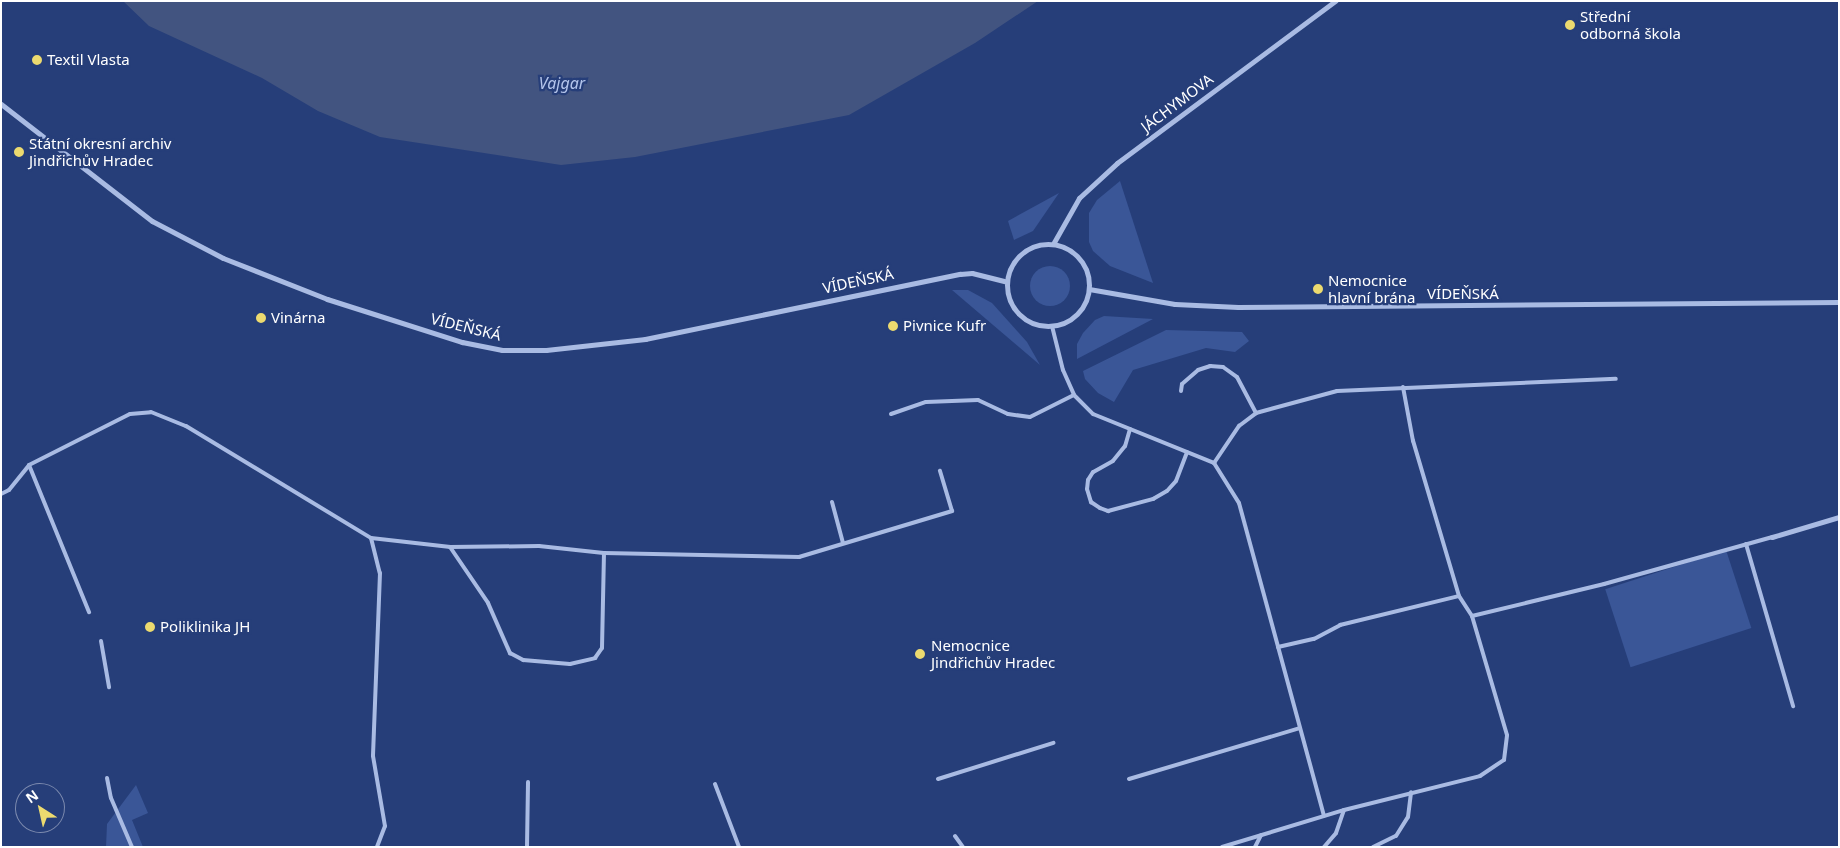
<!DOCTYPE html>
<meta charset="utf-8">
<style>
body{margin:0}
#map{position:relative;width:1840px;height:848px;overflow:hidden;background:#263e79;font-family:"Noto Sans",sans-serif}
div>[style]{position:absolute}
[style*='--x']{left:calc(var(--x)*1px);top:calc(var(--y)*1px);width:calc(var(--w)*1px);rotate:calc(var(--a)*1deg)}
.green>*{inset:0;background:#3a5697;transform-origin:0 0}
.round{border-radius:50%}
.water>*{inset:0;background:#425480}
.service>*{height:4px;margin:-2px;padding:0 2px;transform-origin:2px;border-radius:2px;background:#a9bbe3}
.minor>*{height:5px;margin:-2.5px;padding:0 2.5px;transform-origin:2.5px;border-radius:2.5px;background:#a9bbe3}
.minor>.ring{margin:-2.5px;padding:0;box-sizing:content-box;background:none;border:5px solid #a9bbe3;border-radius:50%}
.dots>*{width:14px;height:14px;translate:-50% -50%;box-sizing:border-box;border:2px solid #263e79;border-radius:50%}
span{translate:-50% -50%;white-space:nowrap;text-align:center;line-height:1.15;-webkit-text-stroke:4.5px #263e79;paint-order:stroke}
.poi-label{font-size:15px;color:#fff}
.left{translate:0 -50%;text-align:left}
.street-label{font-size:15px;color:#fff}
.water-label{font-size:16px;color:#b4c5eb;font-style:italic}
.frame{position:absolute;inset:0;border:2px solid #fff;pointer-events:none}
.north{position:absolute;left:15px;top:783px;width:50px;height:50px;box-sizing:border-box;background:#263e79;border:1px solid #7d8baf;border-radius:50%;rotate:325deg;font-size:14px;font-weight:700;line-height:20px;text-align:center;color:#fff}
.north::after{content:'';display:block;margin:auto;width:18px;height:22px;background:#ecda6f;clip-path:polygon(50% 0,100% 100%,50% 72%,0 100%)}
</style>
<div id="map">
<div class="green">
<div style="clip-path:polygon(1120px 181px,1153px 283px,1110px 266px,1093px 251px,1089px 242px,1089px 213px,1097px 200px)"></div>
<div style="clip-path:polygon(1059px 193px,1033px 231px,1014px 240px,1008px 221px)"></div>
<div class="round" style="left:1030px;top:266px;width:40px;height:40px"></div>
<div style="clip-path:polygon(952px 290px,968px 290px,992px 303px,1027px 342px,1040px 365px)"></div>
<div style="clip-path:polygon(1104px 316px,1153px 319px,1077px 359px,1077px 344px,1083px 333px,1095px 320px)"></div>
<div style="clip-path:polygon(1166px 330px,1242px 332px,1249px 341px,1235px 352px,1206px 348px,1133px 370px,1114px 402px,1098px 393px,1085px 379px,1083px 371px)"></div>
<div style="left:1726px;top:550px;width:82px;height:127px;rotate:72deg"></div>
<div style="clip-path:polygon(136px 785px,148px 813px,132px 820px,143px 847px,106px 847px,107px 824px)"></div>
</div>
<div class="water">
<div style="clip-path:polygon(123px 1px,1038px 1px,975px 43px,849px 115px,635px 157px,561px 165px,380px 137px,318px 111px,262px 78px,149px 26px)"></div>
</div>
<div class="service">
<div style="--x:1052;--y:326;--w:45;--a:76"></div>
<div style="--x:1063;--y:370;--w:27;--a:66"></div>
<div style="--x:1074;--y:395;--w:27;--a:45"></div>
<div style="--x:1093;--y:414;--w:131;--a:22"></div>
<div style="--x:1214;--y:463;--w:47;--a:58"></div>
<div style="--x:1239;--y:503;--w:324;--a:74.8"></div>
<div style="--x:1181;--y:391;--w:7;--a:-82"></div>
<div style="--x:1182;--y:384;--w:21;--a:-41"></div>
<div style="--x:1198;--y:370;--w:13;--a:-18"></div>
<div style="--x:1210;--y:366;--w:13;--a:4"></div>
<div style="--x:1223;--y:367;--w:17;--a:36"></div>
<div style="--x:1237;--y:377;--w:41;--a:62.2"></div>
<div style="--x:891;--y:414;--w:37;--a:-19"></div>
<div style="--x:926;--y:402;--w:52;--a:-2.2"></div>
<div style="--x:978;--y:400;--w:33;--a:25"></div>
<div style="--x:1008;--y:414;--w:22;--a:8"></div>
<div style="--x:1030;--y:417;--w:49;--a:-26.6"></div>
<div style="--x:1130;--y:429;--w:18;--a:106"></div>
<div style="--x:1125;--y:446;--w:19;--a:129"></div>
<div style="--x:1113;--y:461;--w:23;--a:151"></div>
<div style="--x:1093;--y:472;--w:9;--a:122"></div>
<div style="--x:1088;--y:480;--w:9;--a:96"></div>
<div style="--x:1087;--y:489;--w:14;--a:73"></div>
<div style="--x:1091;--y:502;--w:11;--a:34"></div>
<div style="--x:1100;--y:508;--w:9;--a:21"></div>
<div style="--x:1108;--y:511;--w:47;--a:-14.9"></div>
<div style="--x:1153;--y:499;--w:16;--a:-30"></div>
<div style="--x:1167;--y:491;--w:13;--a:-48"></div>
<div style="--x:1176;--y:481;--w:31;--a:-69"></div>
<div style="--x:1214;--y:463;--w:45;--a:-56"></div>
<div style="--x:1239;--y:426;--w:21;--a:-37"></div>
<div style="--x:1256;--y:413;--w:84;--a:-15.2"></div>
<div style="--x:1337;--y:391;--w:279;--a:-2.5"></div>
<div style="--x:29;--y:465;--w:159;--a:67.8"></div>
<div style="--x:1;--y:494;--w:9;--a:-27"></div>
<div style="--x:9;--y:490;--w:32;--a:-51"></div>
<div style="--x:29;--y:465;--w:113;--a:-26.8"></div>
<div style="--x:130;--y:414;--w:21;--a:-5"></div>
<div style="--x:151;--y:412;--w:38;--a:22"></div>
<div style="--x:186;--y:426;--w:216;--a:31.2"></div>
<div style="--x:371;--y:538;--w:36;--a:76"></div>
<div style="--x:380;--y:573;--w:183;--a:92.2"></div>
<div style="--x:373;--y:756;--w:71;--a:80.3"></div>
<div style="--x:385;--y:826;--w:22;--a:111"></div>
<div style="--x:832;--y:502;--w:42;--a:75"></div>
<div style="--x:371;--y:538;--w:80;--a:6.5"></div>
<div style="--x:450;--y:547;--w:89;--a:-0.6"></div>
<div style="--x:539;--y:546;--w:65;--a:6.1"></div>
<div style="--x:604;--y:553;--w:195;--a:1.2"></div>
<div style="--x:799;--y:557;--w:160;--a:-16.7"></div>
<div style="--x:952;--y:511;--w:42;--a:-106.7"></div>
<div style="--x:1746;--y:544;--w:169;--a:73.8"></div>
<div style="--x:450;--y:547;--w:68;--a:55.8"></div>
<div style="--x:488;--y:603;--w:55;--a:66.3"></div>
<div style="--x:510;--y:653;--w:15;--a:28"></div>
<div style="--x:523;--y:660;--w:47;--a:4.9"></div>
<div style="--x:570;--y:664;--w:26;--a:-13"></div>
<div style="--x:595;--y:658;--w:12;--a:-55"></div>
<div style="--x:602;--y:648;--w:95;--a:-88.8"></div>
<div style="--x:1472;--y:616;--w:136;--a:-13.6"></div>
<div style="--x:1604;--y:584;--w:174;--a:-15.6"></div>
<div style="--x:101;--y:641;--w:47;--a:80.1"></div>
<div style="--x:1278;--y:647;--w:37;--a:-13"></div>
<div style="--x:1314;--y:639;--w:30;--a:-28"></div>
<div style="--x:1340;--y:625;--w:122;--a:-13.7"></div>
<div style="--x:107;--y:778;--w:20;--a:79"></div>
<div style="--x:111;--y:798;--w:53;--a:66.8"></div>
<div style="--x:938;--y:779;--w:121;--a:-17.4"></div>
<div style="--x:1129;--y:779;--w:178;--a:-16.6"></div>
<div style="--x:715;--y:784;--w:67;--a:69.1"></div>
<div style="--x:955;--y:836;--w:14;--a:54"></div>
<div style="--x:527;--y:847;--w:65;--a:-89.1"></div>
<div style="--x:1222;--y:847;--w:127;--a:-16.9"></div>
<div style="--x:1344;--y:810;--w:140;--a:-14"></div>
<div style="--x:1480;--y:776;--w:29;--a:-34"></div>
<div style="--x:1504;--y:760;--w:25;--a:-83"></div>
<div style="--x:1507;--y:735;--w:124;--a:-106.4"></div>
<div style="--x:1472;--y:616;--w:24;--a:-123"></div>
<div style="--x:1459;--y:596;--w:162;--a:-106.5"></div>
<div style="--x:1413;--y:441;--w:55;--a:-100.5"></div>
<div style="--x:1255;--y:847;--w:13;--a:-63"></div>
<div style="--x:1324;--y:847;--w:18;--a:-49"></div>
<div style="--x:1336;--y:833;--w:24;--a:-71"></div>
<div style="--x:1373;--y:847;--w:25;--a:-26"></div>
<div style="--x:1396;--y:836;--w:22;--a:-58"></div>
<div style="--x:1408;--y:817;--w:25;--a:-83"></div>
</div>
<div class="minor">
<div style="--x:1;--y:104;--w:191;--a:37.8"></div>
<div style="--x:152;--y:221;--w:80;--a:27.5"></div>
<div style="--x:223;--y:258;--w:112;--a:21.5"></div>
<div style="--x:327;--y:299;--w:142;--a:17.7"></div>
<div style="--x:462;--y:342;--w:41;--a:11.3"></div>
<div style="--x:502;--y:350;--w:44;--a:0"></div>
<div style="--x:546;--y:350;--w:100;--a:-6.3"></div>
<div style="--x:645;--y:339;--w:322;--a:-11.7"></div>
<div style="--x:960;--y:274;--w:12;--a:-5"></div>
<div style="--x:972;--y:273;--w:36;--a:14"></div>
<div class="ring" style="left:1007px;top:244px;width:77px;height:77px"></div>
<div style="--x:1053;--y:244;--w:53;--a:-60.5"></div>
<div style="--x:1079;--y:198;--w:52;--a:-42.6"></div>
<div style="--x:1117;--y:163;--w:272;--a:-36.6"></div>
<div style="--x:1089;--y:289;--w:87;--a:9.9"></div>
<div style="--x:1175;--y:304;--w:63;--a:2.7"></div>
<div style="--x:1238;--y:307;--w:601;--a:-0.48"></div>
<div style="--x:1772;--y:537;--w:70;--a:-16.6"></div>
</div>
<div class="dots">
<div style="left:1570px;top:25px;background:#ecda6f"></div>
<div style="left:37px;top:60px;background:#ecda6f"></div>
<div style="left:19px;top:152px;background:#ecda6f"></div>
<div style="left:1318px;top:289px;background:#ecda6f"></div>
<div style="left:261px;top:318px;background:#ecda6f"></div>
<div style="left:893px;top:326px;background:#ecda6f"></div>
<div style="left:150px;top:627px;background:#ecda6f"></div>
<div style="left:920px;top:654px;background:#ecda6f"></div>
</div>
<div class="poi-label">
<span class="left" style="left:1580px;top:25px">Střední<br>odborná škola</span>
<span class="left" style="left:47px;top:60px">Textil Vlasta</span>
<span class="left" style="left:29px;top:152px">Státní okresní archiv<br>Jindřichův Hradec</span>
<span class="left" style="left:1328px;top:289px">Nemocnice<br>hlavní brána</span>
<span class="left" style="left:271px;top:318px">Vinárna</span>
<span class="left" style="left:903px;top:326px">Pivnice Kufr</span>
<span class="left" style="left:160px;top:627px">Poliklinika JH</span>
<span class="left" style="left:931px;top:654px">Nemocnice<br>Jindřichův Hradec</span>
</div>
<div class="street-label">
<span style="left:1177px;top:103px;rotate:-37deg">JÁCHYMOVA</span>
<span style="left:858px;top:281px;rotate:-12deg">VÍDEŇSKÁ</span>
<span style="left:1463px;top:294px">VÍDEŇSKÁ</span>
<span style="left:466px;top:327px;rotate:14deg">VÍDEŇSKÁ</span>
</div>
<div class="water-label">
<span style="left:562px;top:83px">Vajgar</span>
</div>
<div class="frame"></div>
<div class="north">N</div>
</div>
